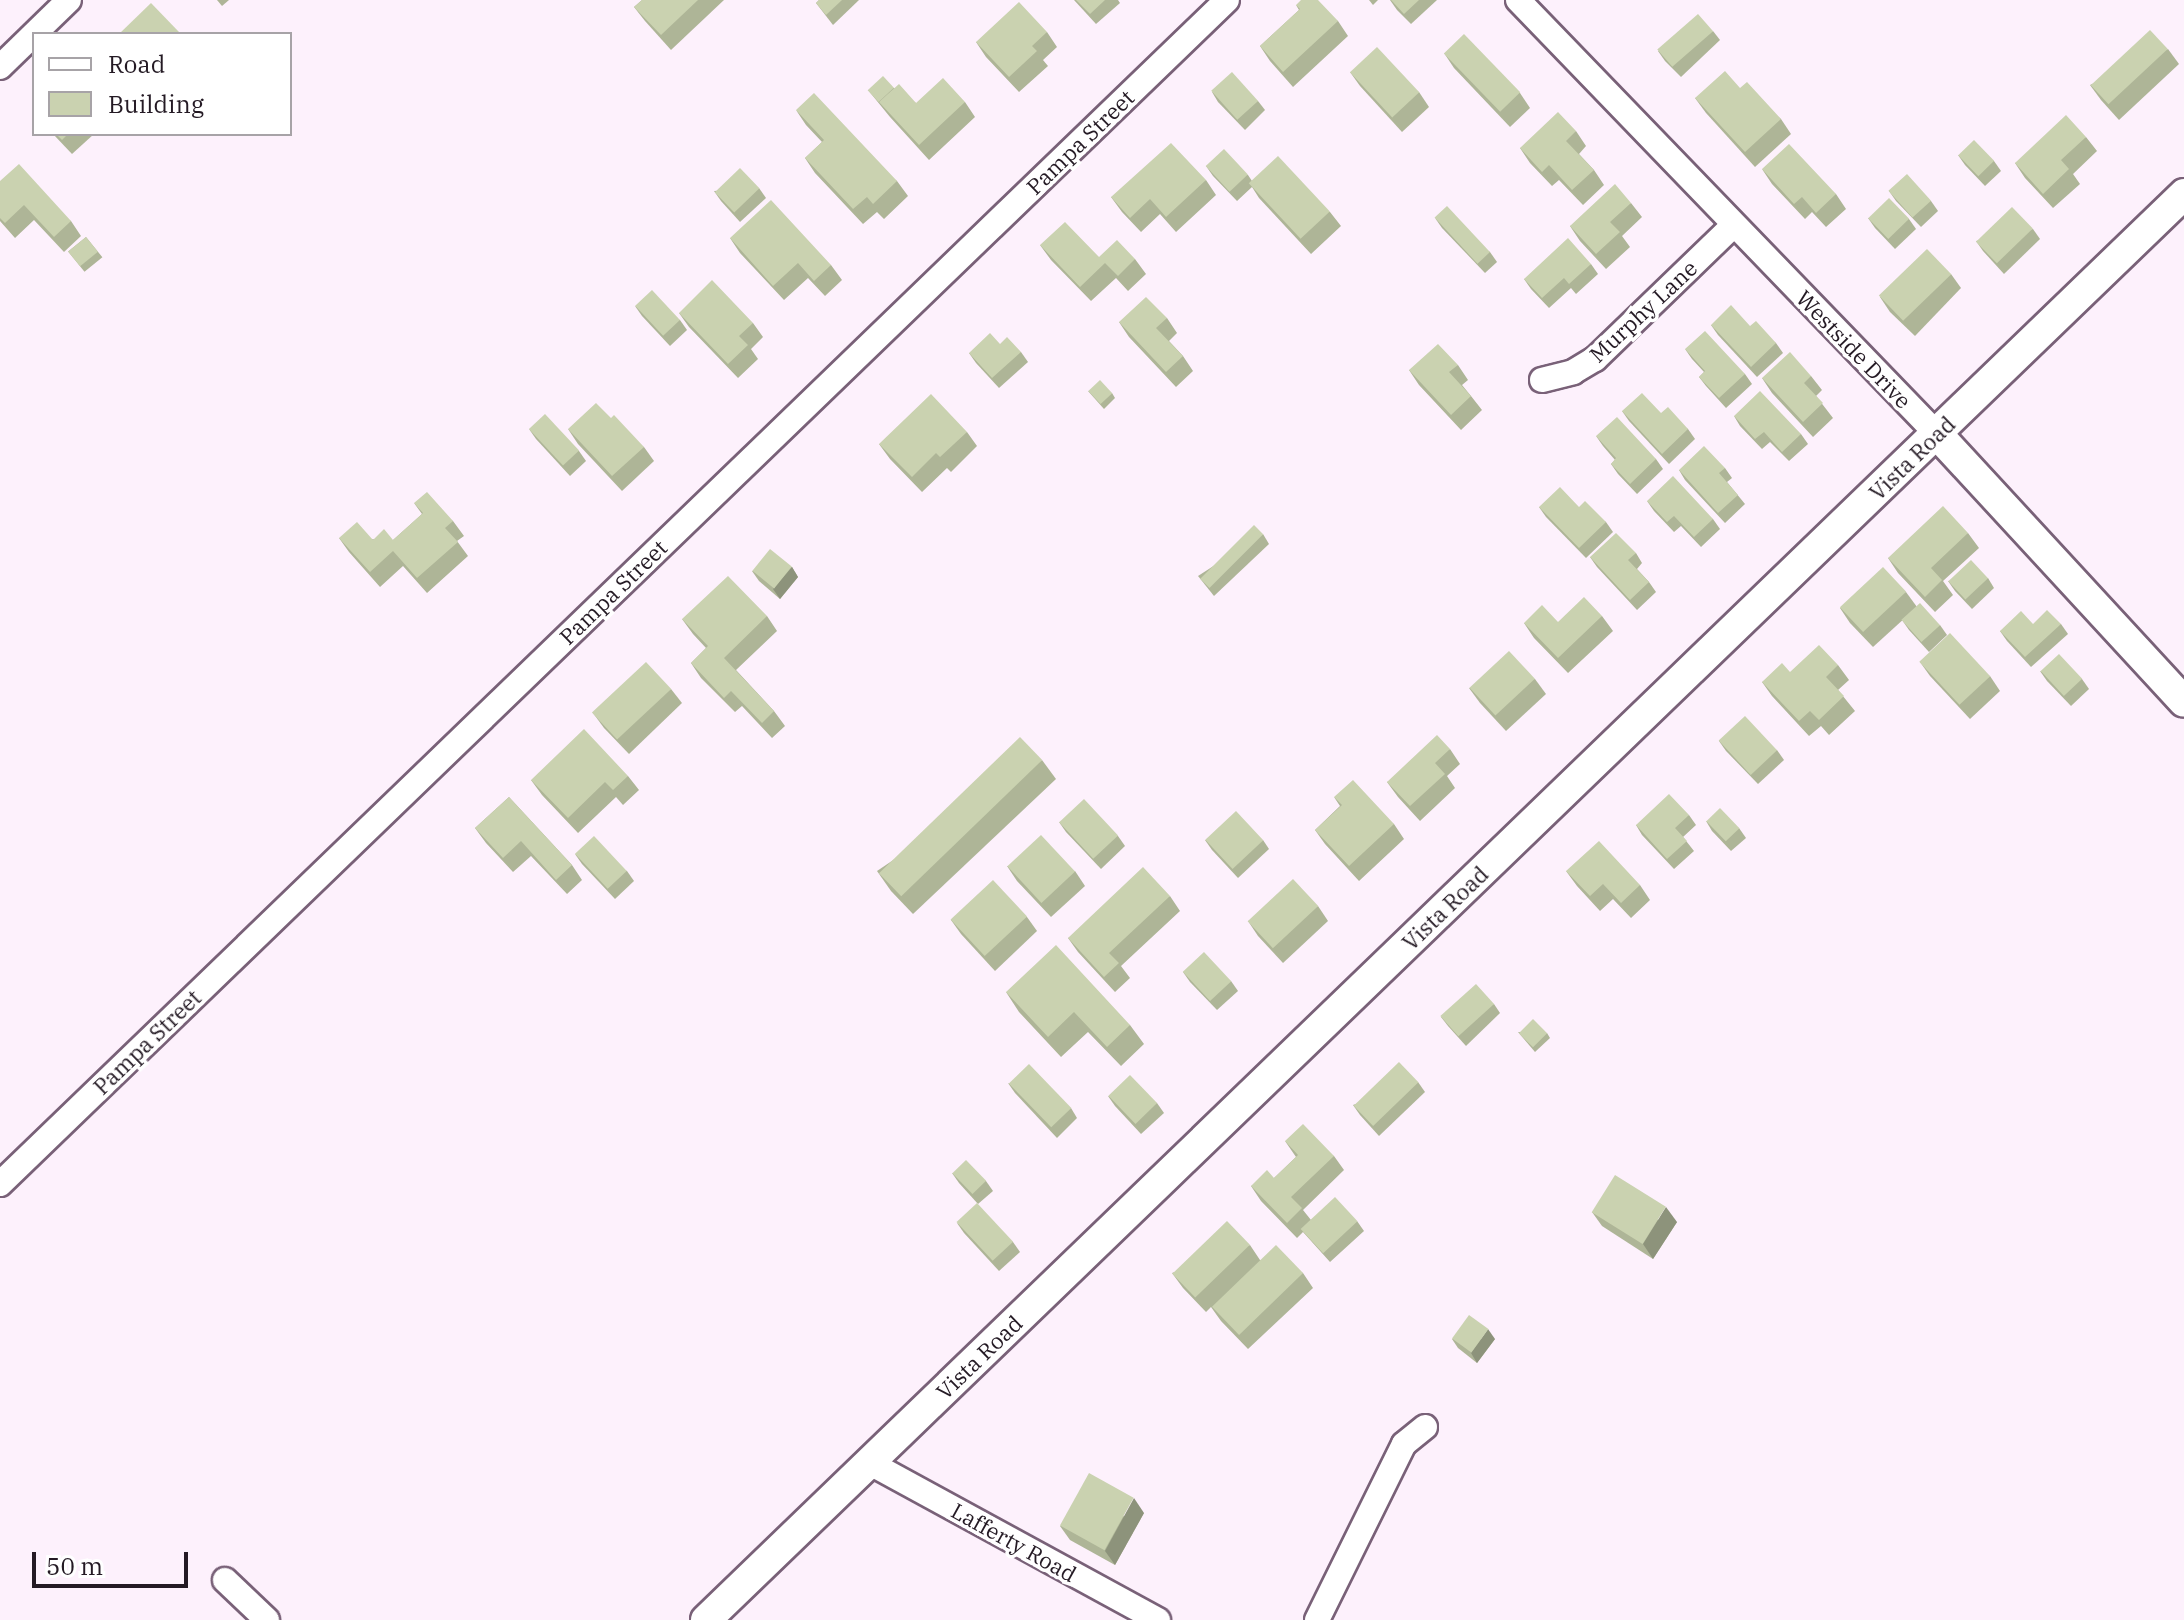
<!DOCTYPE html>
<style>
body{margin:0}
#map{position:relative;width:2184px;height:1620px;overflow:hidden;background:#fdf1fc;font-family:"IBM Plex Serif",serif}
div>[style]{position:absolute}
[style*='--x']{left:calc(var(--x)*1px);top:calc(var(--y)*1px);width:calc(var(--w)*1px);rotate:calc(var(--a)*1deg)}
.roads{filter:drop-shadow(2px 0 #796178) drop-shadow(-2px 0 #796178) drop-shadow(0 2px #796178) drop-shadow(0 -2px #796178)}
.minor>*{height:24px;margin:-12px;padding:0 12px;transform-origin:12px;border-radius:12px;background:#fff}
.tertiary>*{height:30px;margin:-15px;padding:0 15px;transform-origin:15px;border-radius:15px;background:#fff}
.wall>*{inset:0;background:#aeb597;transform-origin:0 0}
.shaded-wall>*{inset:0;background:#8d937b}
.building>*{inset:0;background:#cad2b0;transform-origin:0 0}
span{translate:-50% -50%;white-space:nowrap;text-align:center;line-height:1.15;-webkit-text-stroke:7px #fff;paint-order:stroke}
.street-label{font-size:22px;color:#241a24}
.legend{position:absolute;left:32px;top:32px;width:260px;height:104px;box-sizing:border-box;background:#fff;border:2px solid #a7a3a7;margin:0;padding:10px 14px;list-style:none;font-size:24px;color:#241a24}
.legend li{display:flex;align-items:center;gap:16px;height:40px}
.legend b{width:40px;border:2px solid #a7a3a7}
.scale{position:absolute;left:32px;top:1552px;width:156px;height:36px;box-sizing:border-box;border:4px solid #241a24;border-top:0;padding-left:10px;font-size:24px;line-height:28px;white-space:nowrap;color:#241a24;-webkit-text-stroke:6px #fff;paint-order:stroke}
</style>
<div id="map">
<div class="roads">
<div class="minor">
<div style="--x:1518;--y:0;--w:603;--a:46.01"></div>
<div style="--x:0;--y:67;--w:96;--a:-44.2"></div>
<div style="--x:1542;--y:380;--w:32;--a:-14"></div>
<div style="--x:1573;--y:372;--w:26;--a:-31"></div>
<div style="--x:1595;--y:359;--w:193;--a:-44"></div>
<div style="--x:0;--y:1184;--w:1705;--a:-43.98"></div>
<div style="--x:870;--y:1463;--w:328;--a:28.6"></div>
<div style="--x:225;--y:1580;--w:58;--a:43.6"></div>
<div style="--x:1317;--y:1620;--w:196;--a:-63.7"></div>
<div style="--x:1404;--y:1444;--w:27;--a:-39"></div>
</div>
<div class="tertiary">
<div style="--x:1937;--y:434;--w:364;--a:47.3"></div>
<div style="--x:706;--y:1620;--w:2054;--a:-43.97"></div>
</div>
</div>
<div class="wall">
<div style="clip-path:polygon(217px 0,229px 0,222px 6px)"></div>
<div style="clip-path:polygon(642px 0,724px 0,671px 50px,645px 21px,634px 7px)"></div>
<div style="clip-path:polygon(819px 0,859px 0,833px 25px,816px 3px)"></div>
<div style="clip-path:polygon(1074px 0,1118px 0,1120px 3px,1096px 24px)"></div>
<div style="clip-path:polygon(1369px 0,1378px 0,1373px 5px)"></div>
<div style="clip-path:polygon(1390px 0,1437px 0,1411px 24px,1397px 10px)"></div>
<div style="clip-path:polygon(1296px 5px,1338px 21px,1348px 36px,1293px 87px,1270px 61px,1260px 46px,1299px 10px)"></div>
<div style="clip-path:polygon(1713px 31px,1720px 40px,1681px 77px,1665px 61px,1658px 51px)"></div>
<div style="clip-path:polygon(1047px 32px,1057px 47px,1043px 60px,1048px 66px,1019px 92px,986px 57px,976px 42px)"></div>
<div style="clip-path:polygon(2168px 49px,2179px 64px,2119px 120px,2101px 100px,2090px 85px)"></div>
<div style="clip-path:polygon(1444px 53px,1520px 93px,1530px 108px,1510px 127px,1454px 68px)"></div>
<div style="clip-path:polygon(1350px 72px,1419px 92px,1429px 107px,1402px 132px,1360px 86px)"></div>
<div style="clip-path:polygon(894px 88px,916px 103px,965px 102px,975px 117px,929px 160px,890px 117px,868px 90px)"></div>
<div style="clip-path:polygon(1740px 88px,1781px 119px,1791px 134px,1755px 167px,1706px 113px,1695px 98px)"></div>
<div style="clip-path:polygon(1212px 92px,1258px 101px,1265px 110px,1245px 130px,1218px 102px)"></div>
<div style="clip-path:polygon(796px 110px,897px 181px,908px 196px,884px 219px,877px 212px,863px 224px,815px 173px,805px 158px,822px 142px,806px 125px)"></div>
<div style="clip-path:polygon(1576px 131px,1586px 146px,1579px 154px,1594px 170px,1604px 185px,1583px 205px,1559px 180px,1552px 186px,1530px 163px,1520px 148px)"></div>
<div style="clip-path:polygon(53px 134px,94px 134px,72px 154px)"></div>
<div style="clip-path:polygon(2086px 137px,2097px 151px,2073px 174px,2080px 184px,2053px 208px,2025px 178px,2015px 163px)"></div>
<div style="clip-path:polygon(1958px 155px,1994px 161px,2001px 171px,1985px 186px,1965px 165px)"></div>
<div style="clip-path:polygon(1206px 166px,1248px 175px,1252px 181px,1330px 212px,1341px 226px,1311px 254px,1259px 198px,1252px 187px,1237px 201px,1213px 176px)"></div>
<div style="clip-path:polygon(1762px 169px,1836px 194px,1846px 209px,1826px 227px,1812px 212px,1805px 219px,1772px 184px)"></div>
<div style="clip-path:polygon(1206px 180px,1216px 195px,1176px 232px,1160px 214px,1141px 232px,1122px 212px,1111px 197px)"></div>
<div style="clip-path:polygon(0 181px,71px 221px,81px 236px,64px 252px,34px 220px,15px 238px,0 221px)"></div>
<div style="clip-path:polygon(759px 188px,766px 198px,740px 222px,721px 201px,714px 191px)"></div>
<div style="clip-path:polygon(1889px 191px,1931px 201px,1938px 211px,1921px 227px,1896px 201px)"></div>
<div style="clip-path:polygon(1631px 203px,1642px 217px,1622px 236px,1630px 247px,1606px 269px,1580px 241px,1570px 226px)"></div>
<div style="clip-path:polygon(1435px 218px,1490px 252px,1497px 262px,1485px 273px,1442px 228px)"></div>
<div style="clip-path:polygon(1868px 218px,1909px 219px,1916px 229px,1895px 249px,1875px 228px)"></div>
<div style="clip-path:polygon(2033px 229px,2040px 239px,2004px 274px,1983px 251px,1976px 241px)"></div>
<div style="left:86px;top:237px;width:26px;height:23px;rotate:51deg"></div>
<div style="clip-path:polygon(730px 238px,831px 265px,842px 280px,825px 296px,808px 278px,784px 300px,740px 253px)"></div>
<div style="clip-path:polygon(1040px 245px,1099px 257px,1135px 259px,1146px 274px,1128px 291px,1116px 278px,1091px 301px,1051px 260px)"></div>
<div style="clip-path:polygon(1591px 264px,1598px 274px,1576px 294px,1571px 288px,1549px 308px,1531px 289px,1524px 279px)"></div>
<div style="clip-path:polygon(1951px 274px,1961px 288px,1915px 336px,1890px 312px,1880px 297px)"></div>
<div style="clip-path:polygon(635px 306px,680px 320px,687px 330px,670px 346px,642px 316px)"></div>
<div style="clip-path:polygon(679px 313px,753px 323px,763px 337px,751px 349px,758px 359px,738px 378px,689px 327px)"></div>
<div style="clip-path:polygon(1167px 318px,1177px 333px,1169px 341px,1183px 356px,1193px 371px,1176px 387px,1129px 337px,1119px 322px)"></div>
<div style="clip-path:polygon(1711px 325px,1750px 326px,1776px 343px,1783px 353px,1757px 377px,1718px 335px)"></div>
<div style="clip-path:polygon(1685px 349px,1745px 374px,1752px 384px,1726px 408px,1706px 386px,1699px 377px,1704px 372px,1692px 359px)"></div>
<div style="clip-path:polygon(1021px 352px,1028px 362px,999px 388px,976px 363px,969px 353px)"></div>
<div style="clip-path:polygon(1458px 365px,1468px 380px,1462px 385px,1471px 396px,1482px 410px,1461px 430px,1419px 385px,1409px 370px)"></div>
<div style="clip-path:polygon(1811px 376px,1822px 390px,1816px 396px,1833px 418px,1813px 437px,1772px 393px,1762px 378px)"></div>
<div style="clip-path:polygon(1088px 391px,1112px 393px,1115px 398px,1104px 409px)"></div>
<div style="clip-path:polygon(1622px 411px,1661px 413px,1688px 429px,1695px 439px,1669px 464px,1629px 421px)"></div>
<div style="clip-path:polygon(1734px 416px,1801px 434px,1808px 444px,1789px 461px,1770px 442px,1762px 449px,1740px 426px)"></div>
<div style="clip-path:polygon(529px 429px,579px 451px,586px 461px,570px 476px,536px 439px)"></div>
<div style="clip-path:polygon(568px 429px,644px 447px,654px 461px,622px 491px,578px 444px)"></div>
<div style="clip-path:polygon(967px 432px,977px 446px,951px 472px,947px 468px,922px 492px,890px 459px,879px 444px)"></div>
<div style="clip-path:polygon(1596px 436px,1656px 459px,1663px 469px,1637px 494px,1618px 474px,1611px 464px,1615px 460px,1603px 446px)"></div>
<div style="clip-path:polygon(1725px 468px,1732px 478px,1727px 482px,1745px 504px,1725px 523px,1685px 480px,1679px 470px)"></div>
<div style="clip-path:polygon(1647px 501px,1713px 519px,1720px 529px,1701px 547px,1681px 526px,1674px 532px,1654px 511px)"></div>
<div style="clip-path:polygon(414px 503px,453px 521px,464px 536px,457px 541px,468px 556px,427px 593px,403px 566px,380px 587px,349px 552px,339px 538px,393px 540px,422px 514px)"></div>
<div style="clip-path:polygon(1539px 507px,1579px 507px,1606px 522px,1613px 532px,1586px 558px,1546px 517px)"></div>
<div style="clip-path:polygon(1968px 533px,1979px 548px,1943px 581px,1953px 595px,1935px 612px,1898px 573px,1888px 558px)"></div>
<div style="clip-path:polygon(1263px 534px,1269px 544px,1214px 596px,1198px 576px)"></div>
<div style="clip-path:polygon(1636px 553px,1642px 563px,1637px 569px,1649px 582px,1656px 592px,1637px 610px,1597px 567px,1590px 557px)"></div>
<div style="clip-path:polygon(792px 567px,798px 577px,780px 599px,759px 581px,752px 571px)"></div>
<div style="clip-path:polygon(1988px 578px,1994px 588px,1972px 609px,1955px 591px,1948px 581px)"></div>
<div style="clip-path:polygon(1906px 592px,1917px 607px,1873px 647px,1850px 623px,1840px 608px)"></div>
<div style="clip-path:polygon(767px 616px,777px 631px,736px 670px,774px 711px,785px 726px,772px 738px,742px 706px,735px 712px,701px 678px,691px 663px,706px 648px,693px 634px,682px 619px)"></div>
<div style="clip-path:polygon(1602px 616px,1613px 631px,1568px 673px,1534px 638px,1524px 623px,1558px 622px)"></div>
<div style="clip-path:polygon(1902px 620px,1940px 625px,1947px 635px,1929px 652px,1909px 630px)"></div>
<div style="clip-path:polygon(2033px 624px,2061px 624px,2068px 634px,2031px 667px,2007px 641px,2000px 631px)"></div>
<div style="clip-path:polygon(1920px 662px,1990px 676px,2000px 691px,1970px 719px,1930px 676px)"></div>
<div style="clip-path:polygon(1838px 665px,1849px 680px,1838px 690px,1855px 711px,1829px 735px,1821px 726px,1809px 736px,1772px 696px,1762px 682px,1790px 672px)"></div>
<div style="clip-path:polygon(2040px 671px,2082px 679px,2089px 689px,2071px 706px,2047px 681px)"></div>
<div style="clip-path:polygon(1535px 679px,1546px 694px,1506px 731px,1480px 703px,1469px 688px)"></div>
<div style="clip-path:polygon(671px 689px,682px 703px,629px 754px,604px 728px,593px 713px)"></div>
<div style="clip-path:polygon(1719px 741px,1777px 750px,1784px 760px,1758px 784px,1726px 751px)"></div>
<div style="clip-path:polygon(1450px 749px,1460px 764px,1447px 776px,1455px 788px,1420px 821px,1398px 797px,1387px 782px)"></div>
<div style="clip-path:polygon(1042px 760px,1056px 779px,913px 914px,891px 891px,877px 871px)"></div>
<div style="clip-path:polygon(628px 776px,639px 790px,623px 805px,616px 797px,578px 833px,542px 795px,531px 780px)"></div>
<div style="clip-path:polygon(509px 797px,572px 865px,582px 880px,567px 894px,531px 856px,513px 872px,486px 843px,475px 828px)"></div>
<div style="clip-path:polygon(1334px 797px,1394px 824px,1404px 839px,1359px 881px,1325px 844px,1315px 830px,1340px 806px)"></div>
<div style="clip-path:polygon(1689px 815px,1696px 825px,1683px 837px,1694px 851px,1674px 869px,1642px 835px,1636px 825px)"></div>
<div style="clip-path:polygon(1706px 821px,1739px 828px,1746px 838px,1731px 851px,1712px 831px)"></div>
<div style="clip-path:polygon(1059px 822px,1118px 836px,1125px 846px,1101px 869px,1066px 832px)"></div>
<div style="clip-path:polygon(1205px 840px,1263px 840px,1269px 849px,1238px 878px,1212px 850px)"></div>
<div style="clip-path:polygon(575px 854px,627px 871px,634px 881px,615px 899px,582px 864px)"></div>
<div style="clip-path:polygon(1007px 866px,1075px 871px,1085px 886px,1051px 917px,1017px 881px)"></div>
<div style="clip-path:polygon(1566px 871px,1640px 885px,1650px 900px,1631px 918px,1613px 899px,1600px 911px,1577px 886px)"></div>
<div style="clip-path:polygon(1170px 896px,1180px 911px,1121px 966px,1130px 978px,1115px 992px,1078px 952px,1068px 938px)"></div>
<div style="clip-path:polygon(1318px 906px,1328px 921px,1283px 963px,1258px 936px,1248px 921px)"></div>
<div style="clip-path:polygon(1027px 917px,1037px 931px,995px 971px,961px 934px,951px 920px)"></div>
<div style="clip-path:polygon(1183px 972px,1231px 981px,1238px 991px,1217px 1010px,1190px 982px)"></div>
<div style="clip-path:polygon(1006px 992px,1130px 1025px,1144px 1044px,1121px 1066px,1088px 1032px,1061px 1057px,1019px 1012px)"></div>
<div style="clip-path:polygon(1494px 1004px,1500px 1013px,1466px 1046px,1448px 1026px,1441px 1017px)"></div>
<div style="clip-path:polygon(1518px 1032px,1547px 1033px,1550px 1038px,1535px 1052px)"></div>
<div style="clip-path:polygon(1418px 1082px,1425px 1092px,1379px 1136px,1360px 1115px,1353px 1105px)"></div>
<div style="clip-path:polygon(1008px 1083px,1071px 1108px,1077px 1118px,1057px 1138px,1015px 1093px)"></div>
<div style="clip-path:polygon(1108px 1096px,1157px 1103px,1164px 1113px,1141px 1134px,1115px 1106px)"></div>
<div style="clip-path:polygon(1285px 1141px,1334px 1156px,1344px 1170px,1303px 1210px,1311px 1220px,1357px 1221px,1364px 1231px,1330px 1262px,1303px 1232px,1297px 1238px,1261px 1201px,1251px 1186px,1274px 1178px,1296px 1157px)"></div>
<div style="clip-path:polygon(952px 1173px,986px 1181px,993px 1191px,978px 1204px,959px 1183px)"></div>
<div style="clip-path:polygon(1592px 1212px,1677px 1222px,1653px 1259px,1602px 1226px)"></div>
<div style="clip-path:polygon(957px 1223px,1013px 1242px,1020px 1252px,999px 1271px,964px 1233px)"></div>
<div style="clip-path:polygon(1250px 1245px,1260px 1260px,1303px 1273px,1313px 1288px,1248px 1349px,1221px 1321px,1211px 1307px,1206px 1312px,1183px 1288px,1172px 1273px)"></div>
<div style="clip-path:polygon(1452px 1339px,1495px 1339px,1477px 1363px,1458px 1348px)"></div>
<div style="clip-path:polygon(1144px 1513px,1115px 1565px,1070px 1540px,1060px 1526px)"></div>
</div>
<div class="shaded-wall">
<div style="clip-path:polygon(792px 567px,798px 577px,780px 599px,773px 589px)"></div>
<div style="clip-path:polygon(1666px 1207px,1677px 1222px,1653px 1259px,1643px 1244px)"></div>
<div style="clip-path:polygon(1488px 1329px,1495px 1339px,1477px 1363px,1471px 1353px)"></div>
<div style="clip-path:polygon(1134px 1498px,1144px 1513px,1115px 1565px,1105px 1551px)"></div>
</div>
<div class="building">
<div style="clip-path:polygon(642px 0,698px 0,661px 35px,634px 7px)"></div>
<div style="clip-path:polygon(819px 0,842px 0,826px 15px,816px 3px)"></div>
<div style="clip-path:polygon(1076px 0,1105px 0,1090px 14px)"></div>
<div style="clip-path:polygon(1301px 0,1318px 0,1338px 21px,1283px 72px,1260px 46px,1300px 9px,1296px 5px)"></div>
<div style="clip-path:polygon(1391px 0,1419px 0,1404px 14px)"></div>
<div style="clip-path:polygon(1019px 2px,1047px 32px,1032px 46px,1037px 51px,1009px 77px,976px 42px)"></div>
<div style="clip-path:polygon(151px 3px,179px 32px,178px 34px,119px 34px)"></div>
<div style="left:1698px;top:14px;width:23px;height:54px;rotate:49deg"></div>
<div style="left:2150px;top:30px;width:26px;height:81px;rotate:47deg"></div>
<div style="left:1464px;top:34px;width:81px;height:28px;rotate:46deg"></div>
<div style="left:1377px;top:47px;width:62px;height:37px;rotate:47deg"></div>
<div style="clip-path:polygon(1725px 71px,1740px 88px,1747px 82px,1781px 119px,1745px 152px,1695px 98px)"></div>
<div style="left:1232px;top:72px;width:39px;height:28px;rotate:48deg"></div>
<div style="left:883px;top:76px;width:16px;height:21px;rotate:47deg"></div>
<div style="clip-path:polygon(943px 78px,965px 102px,919px 145px,879px 102px,899px 84px,916px 103px)"></div>
<div style="clip-path:polygon(814px 93px,897px 181px,873px 204px,867px 197px,853px 209px,805px 158px,824px 140px,796px 110px)"></div>
<div style="clip-path:polygon(1558px 112px,1576px 131px,1566px 141px,1594px 170px,1572px 190px,1549px 165px,1542px 172px,1520px 148px)"></div>
<div style="clip-path:polygon(2066px 115px,2086px 137px,2061px 160px,2069px 169px,2043px 194px,2015px 163px)"></div>
<div style="clip-path:polygon(56px 134px,68px 134px,62px 140px)"></div>
<div style="left:1974px;top:140px;width:29px;height:22px;rotate:46deg"></div>
<div style="clip-path:polygon(1171px 143px,1206px 180px,1166px 217px,1150px 199px,1130px 218px,1111px 197px)"></div>
<div style="clip-path:polygon(1789px 144px,1836px 194px,1816px 213px,1802px 197px,1794px 204px,1762px 169px)"></div>
<div style="left:1224px;top:149px;width:35px;height:25px;rotate:47deg"></div>
<div style="left:1278px;top:156px;width:76px;height:40px;rotate:47deg"></div>
<div style="clip-path:polygon(19px 164px,71px 221px,54px 237px,24px 205px,5px 223px,0 218px,0 181px)"></div>
<div style="left:740px;top:168px;width:28px;height:35px;rotate:46deg"></div>
<div style="left:1907px;top:174px;width:36px;height:25px;rotate:48deg"></div>
<div style="clip-path:polygon(1615px 184px,1631px 203px,1610px 222px,1620px 232px,1596px 254px,1570px 226px)"></div>
<div style="left:1889px;top:198px;width:29px;height:29px;rotate:46deg"></div>
<div style="clip-path:polygon(771px 200px,831px 265px,814px 281px,798px 263px,773px 286px,730px 238px)"></div>
<div style="left:1447px;top:206px;width:63px;height:17px;rotate:47deg"></div>
<div style="left:2012px;top:207px;width:30px;height:50px;rotate:46deg"></div>
<div style="clip-path:polygon(1065px 222px,1099px 257px,1117px 240px,1135px 259px,1118px 276px,1105px 263px,1080px 287px,1040px 245px)"></div>
<div style="left:86px;top:237px;width:19px;height:23px;rotate:51deg"></div>
<div style="clip-path:polygon(1568px 238px,1591px 264px,1569px 284px,1564px 278px,1542px 298px,1524px 279px)"></div>
<div style="left:1927px;top:249px;width:35px;height:67px;rotate:46deg"></div>
<div style="clip-path:polygon(712px 280px,753px 323px,739px 336px,748px 345px,728px 364px,679px 313px)"></div>
<div style="left:652px;top:290px;width:41px;height:23px;rotate:47deg"></div>
<div style="clip-path:polygon(1146px 297px,1167px 318px,1156px 328px,1183px 356px,1166px 372px,1119px 322px)"></div>
<div style="clip-path:polygon(1731px 305px,1750px 326px,1756px 321px,1776px 343px,1751px 367px,1711px 325px)"></div>
<div style="clip-path:polygon(1705px 331px,1745px 374px,1719px 398px,1699px 377px,1705px 371px,1685px 349px)"></div>
<div style="clip-path:polygon(990px 333px,1000px 344px,1007px 337px,1021px 352px,992px 378px,969px 353px)"></div>
<div style="clip-path:polygon(1438px 344px,1458px 365px,1449px 372px,1471px 396px,1451px 415px,1409px 370px)"></div>
<div style="clip-path:polygon(1790px 352px,1811px 376px,1804px 383px,1823px 403px,1803px 422px,1762px 378px)"></div>
<div style="left:1100px;top:380px;width:18px;height:16px;rotate:47deg"></div>
<div style="clip-path:polygon(1760px 391px,1801px 434px,1782px 452px,1764px 432px,1755px 439px,1734px 416px)"></div>
<div style="clip-path:polygon(1642px 393px,1661px 413px,1668px 407px,1688px 429px,1662px 454px,1622px 411px)"></div>
<div style="clip-path:polygon(931px 394px,967px 432px,940px 457px,936px 453px,912px 477px,879px 444px)"></div>
<div style="clip-path:polygon(596px 403px,611px 418px,614px 415px,644px 447px,612px 476px,568px 429px)"></div>
<div style="left:545px;top:414px;width:50px;height:22px;rotate:47deg"></div>
<div style="clip-path:polygon(1617px 417px,1656px 459px,1630px 484px,1611px 464px,1616px 458px,1596px 436px)"></div>
<div style="clip-path:polygon(1704px 446px,1725px 468px,1719px 473px,1738px 495px,1718px 513px,1679px 470px)"></div>
<div style="clip-path:polygon(1673px 476px,1713px 519px,1694px 537px,1674px 516px,1667px 522px,1647px 501px)"></div>
<div style="clip-path:polygon(1560px 487px,1579px 507px,1585px 501px,1606px 522px,1579px 548px,1539px 507px)"></div>
<div style="clip-path:polygon(427px 492px,453px 521px,445px 528px,458px 542px,417px 578px,393px 551px,370px 572px,339px 538px,357px 522px,373px 540px,384px 529px,393px 540px,423px 513px,414px 503px)"></div>
<div style="clip-path:polygon(1943px 506px,1968px 533px,1931px 568px,1942px 580px,1925px 597px,1888px 558px)"></div>
<div style="left:1254px;top:525px;width:13px;height:76px;rotate:45deg"></div>
<div style="clip-path:polygon(1616px 533px,1636px 553px,1628px 560px,1649px 582px,1630px 600px,1590px 557px)"></div>
<div style="left:770px;top:549px;width:28px;height:28px;rotate:39deg"></div>
<div style="left:1971px;top:560px;width:25px;height:31px;rotate:47deg"></div>
<div style="left:1883px;top:567px;width:34px;height:59px;rotate:47deg"></div>
<div style="clip-path:polygon(728px 576px,767px 616px,724px 658px,774px 711px,762px 723px,731px 691px,724px 698px,691px 663px,708px 646px,682px 619px)"></div>
<div style="clip-path:polygon(1584px 597px,1602px 616px,1558px 658px,1524px 623px,1542px 605px,1558px 622px)"></div>
<div style="left:1920px;top:603px;width:30px;height:25px;rotate:48deg"></div>
<div style="clip-path:polygon(2047px 610px,2061px 624px,2025px 657px,2000px 631px,2021px 611px,2033px 624px)"></div>
<div style="left:1950px;top:633px;width:59px;height:42px;rotate:47deg"></div>
<div style="clip-path:polygon(1819px 645px,1838px 665px,1826px 677px,1844px 696px,1819px 720px,1810px 711px,1799px 721px,1762px 682px,1782px 663px,1790px 672px)"></div>
<div style="left:1509px;top:651px;width:38px;height:54px;rotate:47deg"></div>
<div style="left:2059px;top:654px;width:34px;height:25px;rotate:47deg"></div>
<div style="left:646px;top:662px;width:37px;height:74px;rotate:47deg"></div>
<div style="left:1745px;top:716px;width:47px;height:36px;rotate:47deg"></div>
<div style="clip-path:polygon(584px 729px,628px 776px,613px 790px,605px 782px,568px 818px,531px 780px)"></div>
<div style="clip-path:polygon(1437px 735px,1450px 749px,1435px 763px,1445px 774px,1410px 806px,1387px 782px)"></div>
<div style="left:1020px;top:737px;width:32px;height:196px;rotate:46deg"></div>
<div style="clip-path:polygon(1353px 780px,1394px 824px,1349px 866px,1315px 830px,1342px 805px,1334px 797px)"></div>
<div style="clip-path:polygon(1669px 794px,1689px 815px,1675px 828px,1687px 841px,1667px 859px,1636px 825px)"></div>
<div style="clip-path:polygon(509px 797px,572px 865px,556px 880px,521px 841px,503px 858px,475px 828px)"></div>
<div style="left:1084px;top:799px;width:50px;height:34px;rotate:47deg"></div>
<div style="left:1720px;top:808px;width:28px;height:19px;rotate:46deg"></div>
<div style="left:1236px;top:811px;width:40px;height:42px;rotate:47deg"></div>
<div style="left:1041px;top:835px;width:50px;height:46px;rotate:47deg"></div>
<div style="left:594px;top:836px;width:48px;height:26px;rotate:47deg"></div>
<div style="clip-path:polygon(1599px 841px,1640px 885px,1621px 903px,1603px 884px,1590px 896px,1566px 871px)"></div>
<div style="clip-path:polygon(1143px 867px,1170px 896px,1109px 953px,1119px 963px,1104px 977px,1068px 938px)"></div>
<div style="left:1293px;top:879px;width:37px;height:62px;rotate:47deg"></div>
<div style="left:993px;top:880px;width:50px;height:58px;rotate:47deg"></div>
<div style="clip-path:polygon(1056px 945px,1130px 1025px,1107px 1047px,1074px 1012px,1048px 1037px,1006px 992px)"></div>
<div style="left:1204px;top:952px;width:40px;height:29px;rotate:47deg"></div>
<div style="left:1476px;top:984px;width:27px;height:48px;rotate:48deg"></div>
<div style="left:1533px;top:1019px;width:20px;height:20px;rotate:45deg"></div>
<div style="left:1399px;top:1062px;width:28px;height:63px;rotate:46deg"></div>
<div style="left:1029px;top:1064px;width:61px;height:28px;rotate:46deg"></div>
<div style="left:1130px;top:1075px;width:39px;height:30px;rotate:46deg"></div>
<div style="clip-path:polygon(1303px 1124px,1334px 1156px,1291px 1197px,1302px 1208px,1287px 1223px,1251px 1186px,1267px 1170px,1274px 1178px,1298px 1155px,1285px 1141px)"></div>
<div style="left:966px;top:1160px;width:29px;height:19px;rotate:46deg"></div>
<div style="left:1615px;top:1175px;width:60px;height:44px;rotate:32deg"></div>
<div style="left:1335px;top:1197px;width:33px;height:47px;rotate:47deg"></div>
<div style="left:977px;top:1203px;width:53px;height:28px;rotate:47deg"></div>
<div style="left:1227px;top:1221px;width:33px;height:76px;rotate:46deg"></div>
<div style="left:1276px;top:1245px;width:39px;height:89px;rotate:46deg"></div>
<div style="left:1469px;top:1315px;width:24px;height:29px;rotate:36deg"></div>
<div style="left:1089px;top:1473px;width:51px;height:60px;rotate:29deg"></div>
</div>
<div class="street-label">
<span style="left:1080px;top:142px;rotate:-44deg">Pampa Street</span>
<span style="left:1643px;top:311px;rotate:-43deg">Murphy Lane</span>
<span style="left:1854px;top:349px;rotate:46deg">Westside Drive</span>
<span style="left:1912px;top:458px;rotate:-44deg">Vista Road</span>
<span style="left:613px;top:592px;rotate:-44deg">Pampa Street</span>
<span style="left:1445px;top:908px;rotate:-44deg">Vista Road</span>
<span style="left:147px;top:1042px;rotate:-44deg">Pampa Street</span>
<span style="left:979px;top:1357px;rotate:-44deg">Vista Road</span>
<span style="left:1014px;top:1542px;rotate:29deg">Lafferty Road</span>
</div>
<ul class="legend">
<li><b style="height:10px;background:#fff"></b>Road</li>
<li><b style="height:22px;background:#cad2b0"></b>Building</li>
</ul>
<div class="scale">50 m</div>
</div>
